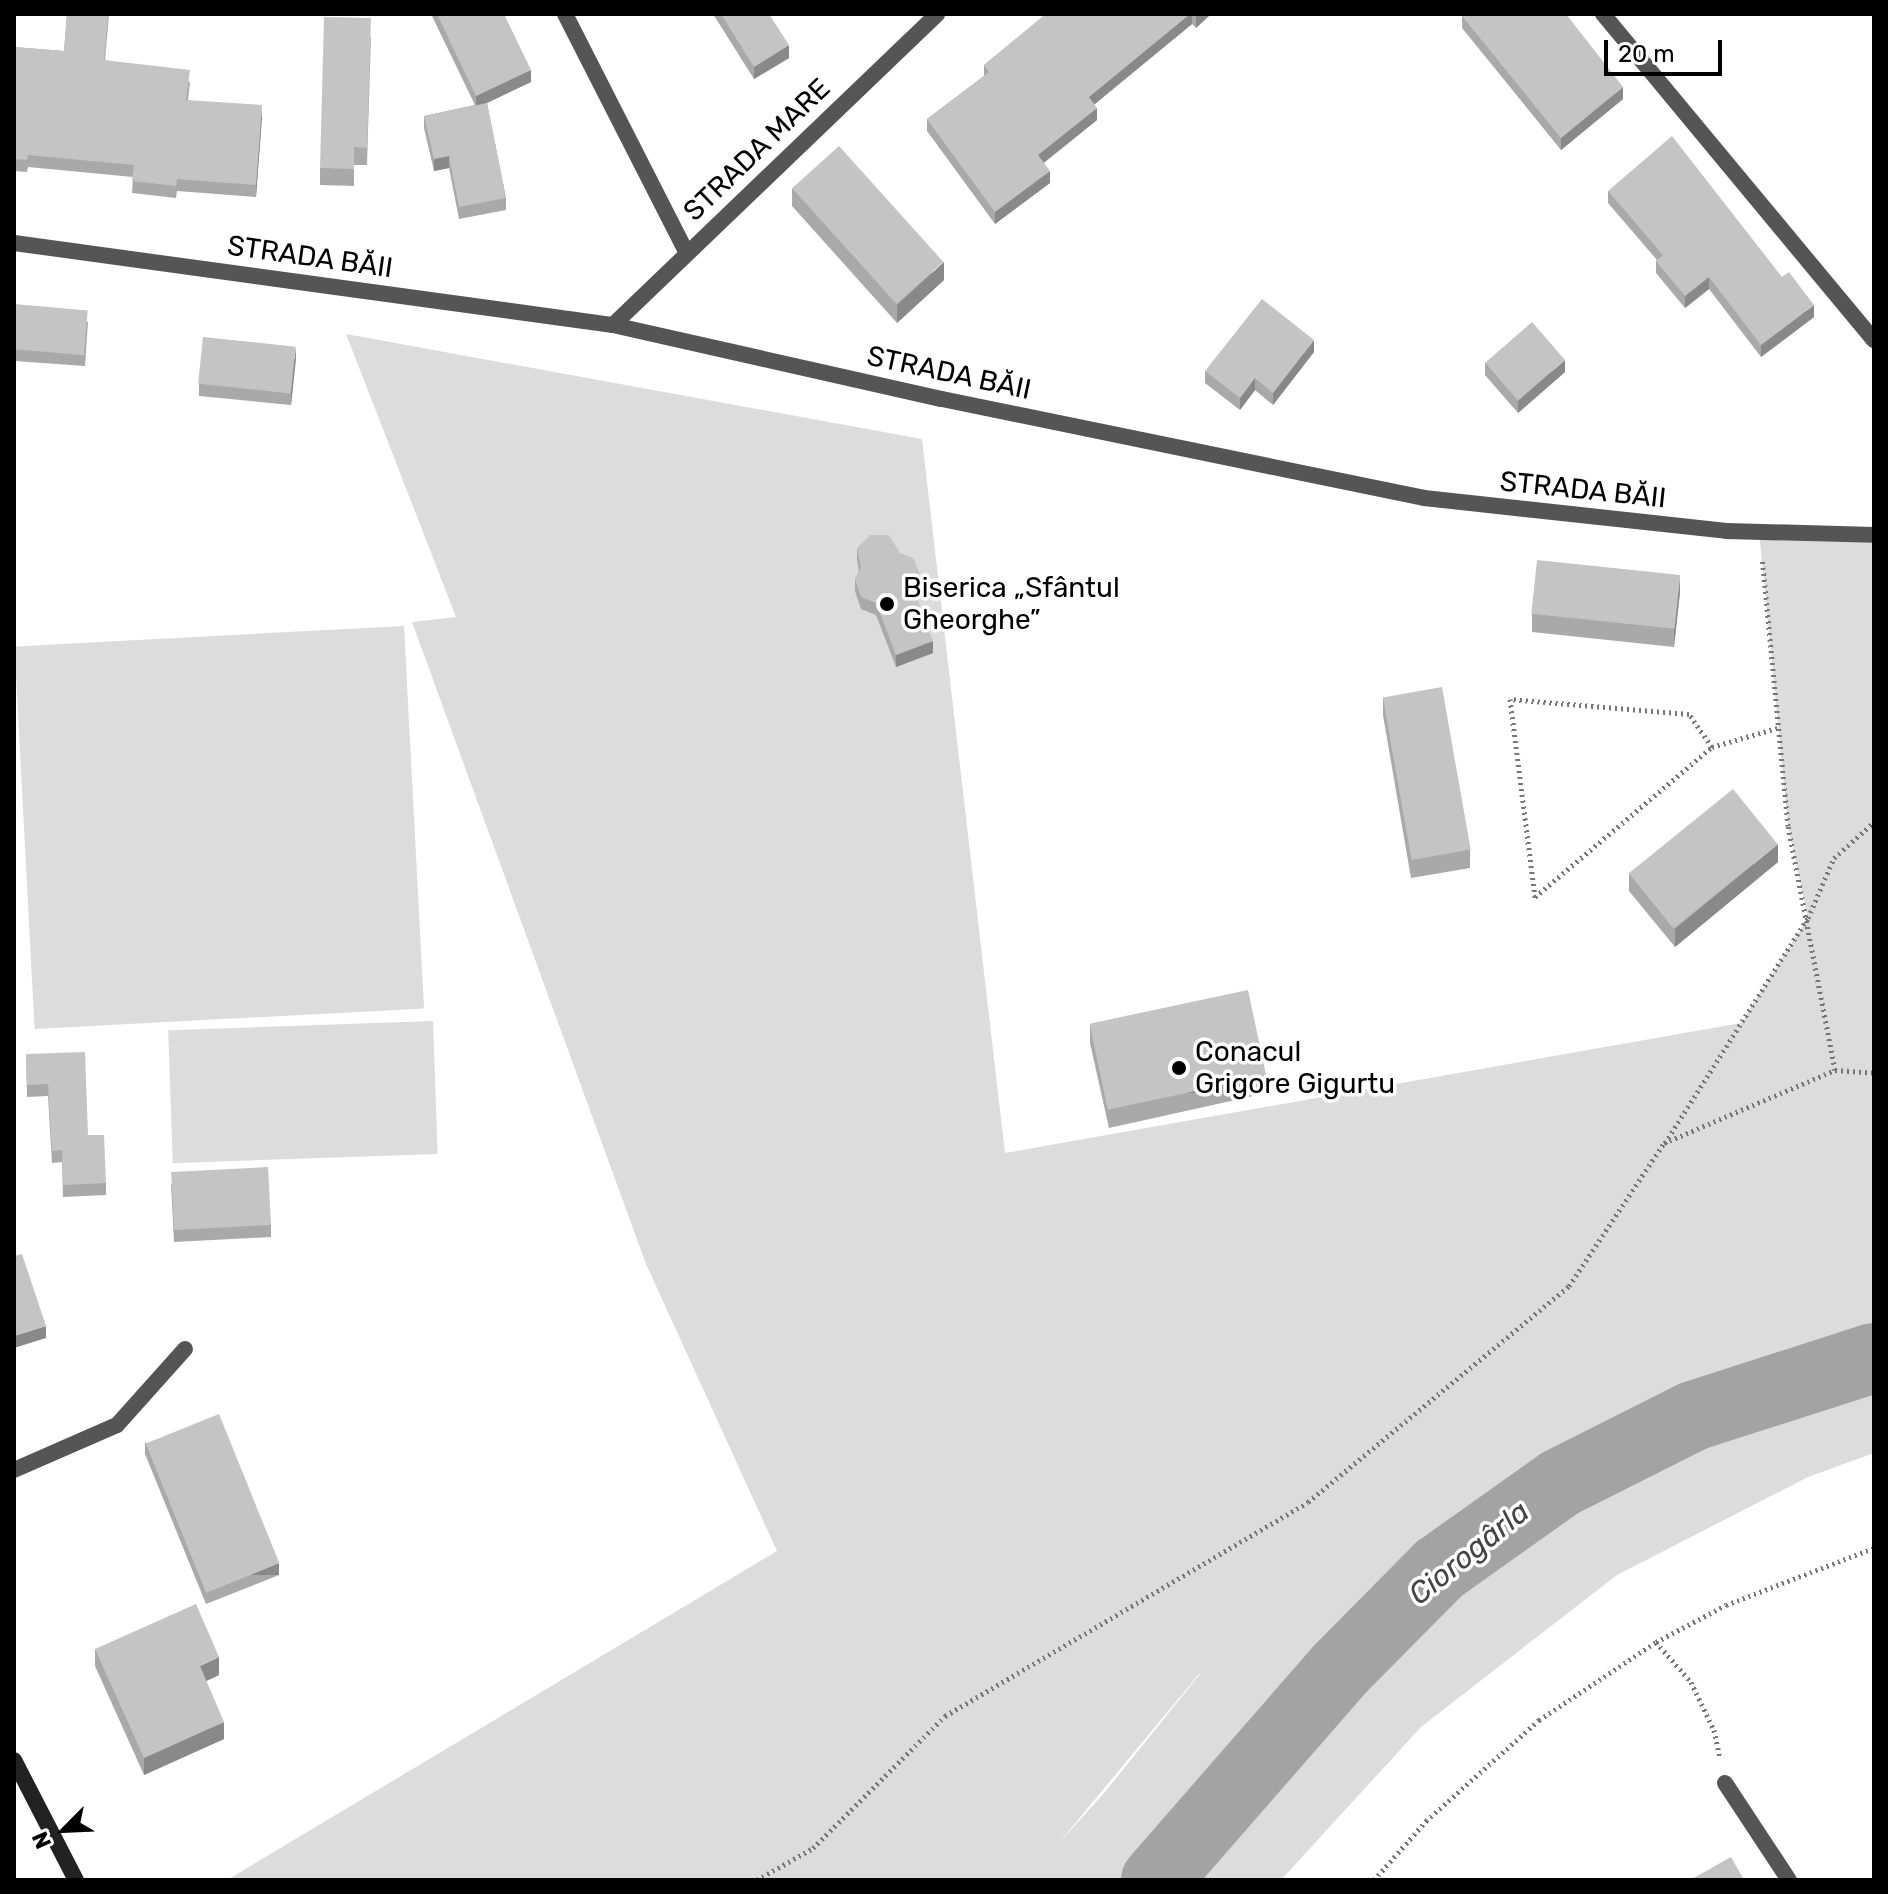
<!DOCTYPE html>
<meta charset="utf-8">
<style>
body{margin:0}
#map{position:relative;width:1888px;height:1894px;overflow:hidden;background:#fff;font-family:Rubik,sans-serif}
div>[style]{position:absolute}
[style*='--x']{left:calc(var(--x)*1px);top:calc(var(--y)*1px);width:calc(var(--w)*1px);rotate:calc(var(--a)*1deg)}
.green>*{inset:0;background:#dcdcdc;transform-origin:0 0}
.river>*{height:70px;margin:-35px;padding:0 35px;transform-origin:35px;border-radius:35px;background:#a3a3a3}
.path>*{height:5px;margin-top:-2.5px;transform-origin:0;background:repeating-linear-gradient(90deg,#777 0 2px,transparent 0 6px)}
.lane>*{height:16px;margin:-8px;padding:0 8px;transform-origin:8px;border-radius:8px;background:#555}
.street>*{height:16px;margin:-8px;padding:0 8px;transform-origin:8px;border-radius:8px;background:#555}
.secondary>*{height:16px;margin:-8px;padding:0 8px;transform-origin:8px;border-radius:8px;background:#222}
.wall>*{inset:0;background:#a9a9a9}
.shaded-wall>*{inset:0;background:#898989;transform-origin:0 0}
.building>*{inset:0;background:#c4c4c4;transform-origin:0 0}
.dots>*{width:22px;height:22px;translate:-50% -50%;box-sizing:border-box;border:4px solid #fff;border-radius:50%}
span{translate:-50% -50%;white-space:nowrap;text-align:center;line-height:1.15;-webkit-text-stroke:7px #fff;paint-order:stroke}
.street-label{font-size:28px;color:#000}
.poi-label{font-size:28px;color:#000}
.left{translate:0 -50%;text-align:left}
.water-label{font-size:30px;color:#444;font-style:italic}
.frame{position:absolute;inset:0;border:16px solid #000;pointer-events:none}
.north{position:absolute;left:24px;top:1790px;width:80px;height:80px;-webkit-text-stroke:6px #fff;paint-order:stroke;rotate:246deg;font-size:22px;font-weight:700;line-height:32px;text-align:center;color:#000}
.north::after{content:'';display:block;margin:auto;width:28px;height:36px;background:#000;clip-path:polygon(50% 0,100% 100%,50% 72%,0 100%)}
.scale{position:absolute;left:1604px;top:40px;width:118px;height:36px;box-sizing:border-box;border:4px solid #000;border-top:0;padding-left:10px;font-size:24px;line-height:28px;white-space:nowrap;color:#000;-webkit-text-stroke:6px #fff;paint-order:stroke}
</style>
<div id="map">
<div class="green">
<div style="clip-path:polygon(evenodd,346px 334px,922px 439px,1005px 1153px,1741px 1023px,1808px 918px,1788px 826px,1759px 532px,1874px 535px,1874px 1453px,1808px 1477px,1617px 1575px,1421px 1727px,1281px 1880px,227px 1880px,777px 1551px,646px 1264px,412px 622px,456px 617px,346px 334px,1200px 1674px,1105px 1792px,1058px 1844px,1199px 1674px,1200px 1674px)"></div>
<div style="left:404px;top:626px;width:383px;height:390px;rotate:87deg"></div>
<div style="left:433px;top:1021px;width:133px;height:265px;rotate:88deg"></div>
</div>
<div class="river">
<div style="--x:1156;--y:1880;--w:280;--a:-48.9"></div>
<div style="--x:1340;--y:1669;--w:141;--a:-45.3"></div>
<div style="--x:1439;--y:1569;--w:148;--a:-35.4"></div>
<div style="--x:1560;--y:1483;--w:149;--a:-26.7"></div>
<div style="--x:1693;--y:1416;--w:190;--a:-17.8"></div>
</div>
<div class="path">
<div style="--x:1712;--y:747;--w:40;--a:-124.9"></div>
<div style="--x:1689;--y:714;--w:180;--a:-175.2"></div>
<div style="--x:1510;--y:699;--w:200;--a:82.8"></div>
<div style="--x:1535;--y:897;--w:232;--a:-40.3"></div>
<div style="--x:1712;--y:747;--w:68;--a:-16.3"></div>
<div style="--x:1835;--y:1070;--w:39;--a:4"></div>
<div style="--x:1665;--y:1143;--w:267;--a:-57.6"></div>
<div style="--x:1808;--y:918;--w:65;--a:-66.6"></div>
<div style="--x:1834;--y:858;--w:54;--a:-42"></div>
<div style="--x:1656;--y:1642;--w:53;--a:48.8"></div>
<div style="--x:1691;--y:1682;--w:53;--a:64.4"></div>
<div style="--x:1714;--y:1730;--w:29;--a:78"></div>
<div style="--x:757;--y:1880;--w:64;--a:-29.7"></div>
<div style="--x:813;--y:1848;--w:187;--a:-45"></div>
<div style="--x:945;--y:1716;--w:421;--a:-30.5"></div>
<div style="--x:1308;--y:1502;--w:339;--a:-39.6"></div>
<div style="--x:1569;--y:1286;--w:172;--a:-56.4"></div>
<div style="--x:1664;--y:1143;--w:186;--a:-23.1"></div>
<div style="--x:1835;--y:1070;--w:248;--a:-100.9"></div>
<div style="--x:1788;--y:826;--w:269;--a:-95.5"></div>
<div style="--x:1374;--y:1880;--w:79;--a:-48.6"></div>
<div style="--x:1426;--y:1821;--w:152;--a:-41.8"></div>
<div style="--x:1539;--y:1720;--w:141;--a:-33.7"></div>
<div style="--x:1656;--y:1642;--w:79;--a:-27.9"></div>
<div style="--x:1726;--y:1605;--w:159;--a:-21.1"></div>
</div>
<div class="lane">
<div style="--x:14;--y:1470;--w:112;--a:-23.6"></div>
<div style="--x:117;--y:1425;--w:102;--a:-48.2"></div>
</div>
<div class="street">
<div style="--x:565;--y:14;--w:268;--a:63"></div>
<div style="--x:1603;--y:14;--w:424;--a:50.3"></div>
<div style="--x:14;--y:243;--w:605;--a:7.8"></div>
<div style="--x:613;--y:325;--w:337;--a:12.7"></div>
<div style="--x:942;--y:399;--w:492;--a:11.6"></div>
<div style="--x:1424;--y:498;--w:304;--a:6.2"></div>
<div style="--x:1726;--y:531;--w:148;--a:1.5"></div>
<div style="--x:613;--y:325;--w:449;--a:-43.8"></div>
<div style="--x:1725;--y:1783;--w:116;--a:56.6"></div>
</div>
<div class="secondary">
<div style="--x:14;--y:1760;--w:135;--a:62.7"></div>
</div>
<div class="wall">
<div style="clip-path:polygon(67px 14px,109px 14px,105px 60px,190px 82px,188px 100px,262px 117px,256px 197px,177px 191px,176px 198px,132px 193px,133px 177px,28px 167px,27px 172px,14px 171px,14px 47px,64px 51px)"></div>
<div style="clip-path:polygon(431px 14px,504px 14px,531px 82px,487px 103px,506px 198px,506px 210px,459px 219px,449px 168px,434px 171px,424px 128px,424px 116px,475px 105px)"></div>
<div style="clip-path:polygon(713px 14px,769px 14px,789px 58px,754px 79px)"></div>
<div style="clip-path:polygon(1046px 14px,1211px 14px,1196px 28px,1192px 24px,1094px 104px,1097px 120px,1044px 163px,1050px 183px,995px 224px,927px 131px,927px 119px,984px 76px,984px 65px)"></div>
<div style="clip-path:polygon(1462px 16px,1623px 99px,1561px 150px,1462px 28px)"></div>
<div style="clip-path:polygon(371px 36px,367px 165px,354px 165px,354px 186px,320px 185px,320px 168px)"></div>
<div style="clip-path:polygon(792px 188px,944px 280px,897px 323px,792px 206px)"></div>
<div style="clip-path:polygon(1608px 191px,1814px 317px,1761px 357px,1709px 289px,1685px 308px,1656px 273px,1656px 261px,1657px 260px,1608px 203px)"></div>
<div style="clip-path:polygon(14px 304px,88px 322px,85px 366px,14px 361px)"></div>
<div style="clip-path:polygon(1314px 352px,1273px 405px,1255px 390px,1240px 410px,1205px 383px,1205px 371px)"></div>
<div style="clip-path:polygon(296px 358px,291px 405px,199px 396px,199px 384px)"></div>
<div style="clip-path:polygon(1485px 363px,1565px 372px,1518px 413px,1485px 375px)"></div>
<div style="clip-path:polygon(857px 548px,920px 586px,915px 595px,933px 653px,896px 667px,876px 615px,861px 609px,855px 591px,855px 579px,859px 571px,857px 560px)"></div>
<div style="clip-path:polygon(1680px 592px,1674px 647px,1532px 632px,1532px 614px)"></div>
<div style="clip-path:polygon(1383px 697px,1470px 850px,1470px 868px,1411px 878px,1383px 715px)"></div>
<div style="clip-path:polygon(1778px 862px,1675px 947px,1629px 891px,1629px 873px)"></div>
<div style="clip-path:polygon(1090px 1025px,1267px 1093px,1109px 1128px,1090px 1043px)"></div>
<div style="clip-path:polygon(26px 1054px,88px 1135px,106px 1183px,106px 1195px,63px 1197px,62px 1162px,52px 1163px,48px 1096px,27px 1097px)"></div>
<div style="clip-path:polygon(171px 1184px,271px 1225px,271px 1237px,174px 1242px)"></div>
<div style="clip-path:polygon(145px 1442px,279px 1575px,206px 1604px,145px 1454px)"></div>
<div style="clip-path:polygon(95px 1649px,219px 1675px,206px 1681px,224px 1739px,144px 1775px,95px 1666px)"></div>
</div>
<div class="shaded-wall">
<div style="clip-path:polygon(1190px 14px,1192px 14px,1192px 24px,1089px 109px,1089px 97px)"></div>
<div style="clip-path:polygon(1198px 14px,1211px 14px,1196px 28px,1196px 16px)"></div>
<div style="clip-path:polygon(789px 45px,789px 58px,754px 79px,754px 67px)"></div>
<div style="clip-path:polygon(531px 70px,531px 82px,476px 108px,476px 96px)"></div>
<div style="clip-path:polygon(1623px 87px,1623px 99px,1561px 150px,1561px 138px)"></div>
<div style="clip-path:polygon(262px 105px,262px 117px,256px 197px,256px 185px)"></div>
<div style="clip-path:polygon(1097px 108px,1097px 120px,1038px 167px,1038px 155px)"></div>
<div style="clip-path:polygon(449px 156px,449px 168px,434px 171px,434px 159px)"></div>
<div style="clip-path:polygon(1050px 171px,1050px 183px,995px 224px,995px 212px)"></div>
<div style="clip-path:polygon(944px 262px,944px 280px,897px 323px,897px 305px)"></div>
<div style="clip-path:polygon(1709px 277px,1709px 289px,1685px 308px,1685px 296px)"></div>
<div style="clip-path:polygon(1814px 305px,1814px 317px,1761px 357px,1761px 345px)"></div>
<div style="clip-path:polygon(1314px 340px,1314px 352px,1273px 405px,1273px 393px)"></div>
<div style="clip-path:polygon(296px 346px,296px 358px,291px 405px,291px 393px)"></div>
<div style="clip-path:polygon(1565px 360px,1565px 372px,1518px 413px,1518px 401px)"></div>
<div style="clip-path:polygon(1255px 378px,1255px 390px,1240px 410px,1240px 398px)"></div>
<div style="clip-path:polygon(920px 574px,920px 586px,913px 600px,913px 588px)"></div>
<div style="clip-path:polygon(1680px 575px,1680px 592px,1674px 647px,1674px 629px)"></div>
<div style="clip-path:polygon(933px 641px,933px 653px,896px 667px,896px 655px)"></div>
<div style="clip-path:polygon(1778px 844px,1778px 862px,1675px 947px,1675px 929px)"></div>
<div style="left:1267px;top:1076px;width:17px;height:162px;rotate:90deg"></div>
<div style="clip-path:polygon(46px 1326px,46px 1338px,14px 1348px,14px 1336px)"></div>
<div style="left:279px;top:1563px;width:12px;height:79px;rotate:90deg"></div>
<div style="clip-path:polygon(219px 1657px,219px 1675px,200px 1684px,200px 1666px)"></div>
<div style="clip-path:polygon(224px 1722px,224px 1739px,144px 1775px,144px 1758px)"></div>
</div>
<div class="building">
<div style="clip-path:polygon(67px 14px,108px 14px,104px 60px,190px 70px,186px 100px,262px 105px,256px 185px,177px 179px,176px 186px,132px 181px,134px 165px,28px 155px,27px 160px,14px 159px,14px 47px,64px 51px)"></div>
<div style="clip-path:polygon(437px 14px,504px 14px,531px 70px,476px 96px)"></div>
<div style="clip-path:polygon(721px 14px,769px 14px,789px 45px,754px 67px)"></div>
<div style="clip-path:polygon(1046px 14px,1190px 14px,1089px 97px,1097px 108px,1038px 155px,1050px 171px,995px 212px,927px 119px,989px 72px,984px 65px)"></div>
<div style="clip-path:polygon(1465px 14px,1566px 14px,1623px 87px,1561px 138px,1462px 16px)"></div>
<div style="clip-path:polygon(324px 17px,371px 18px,367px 148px,354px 147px,354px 169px,320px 168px)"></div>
<div style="clip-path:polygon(487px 103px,506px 198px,459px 207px,449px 156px,434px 159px,424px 116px)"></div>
<div style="clip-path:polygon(1672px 136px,1782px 277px,1789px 272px,1814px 305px,1761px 345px,1709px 277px,1685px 296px,1656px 261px,1663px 255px,1608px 191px)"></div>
<div style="left:839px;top:146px;width:156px;height:63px;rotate:48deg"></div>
<div style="clip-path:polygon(1262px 299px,1314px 340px,1273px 393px,1255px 378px,1240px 398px,1205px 371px)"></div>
<div style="left:14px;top:304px;width:74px;height:45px;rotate:5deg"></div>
<div style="left:1532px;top:322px;width:50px;height:62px;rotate:49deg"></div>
<div style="left:203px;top:337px;width:93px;height:47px;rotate:6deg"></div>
<div style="clip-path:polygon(870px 535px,889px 535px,900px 553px,913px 558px,920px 574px,913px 588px,933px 641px,896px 655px,876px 603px,861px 597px,855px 579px,861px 568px,857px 548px)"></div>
<div style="left:1537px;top:560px;width:144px;height:54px;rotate:6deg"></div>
<div style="left:1442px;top:687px;width:165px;height:60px;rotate:80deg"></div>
<div style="left:1733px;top:789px;width:71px;height:134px;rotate:51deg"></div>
<div style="left:1248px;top:990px;width:88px;height:162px;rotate:78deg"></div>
<div style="clip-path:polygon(85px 1052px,88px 1135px,104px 1135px,106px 1183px,63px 1185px,62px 1150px,52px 1151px,48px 1084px,27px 1085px,26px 1054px)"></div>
<div style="left:268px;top:1167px;width:58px;height:97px;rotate:87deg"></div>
<div style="clip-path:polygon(22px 1254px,46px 1326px,14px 1336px,14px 1256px)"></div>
<div style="left:219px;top:1414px;width:161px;height:79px;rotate:68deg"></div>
<div style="clip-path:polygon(196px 1604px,219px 1657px,200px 1666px,224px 1722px,144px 1758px,95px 1649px)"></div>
<div style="clip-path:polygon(1731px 1857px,1744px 1880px,1690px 1880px)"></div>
</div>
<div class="dots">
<div style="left:887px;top:604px;background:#000"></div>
<div style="left:1179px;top:1068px;background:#000"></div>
</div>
<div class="street-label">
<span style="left:757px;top:150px;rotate:-44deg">STRADA MARE</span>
<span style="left:310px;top:257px;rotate:8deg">STRADA BĂII</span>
<span style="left:949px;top:373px;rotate:12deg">STRADA BĂII</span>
<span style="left:1583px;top:490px;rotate:6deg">STRADA BĂII</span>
</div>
<div class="poi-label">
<span class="left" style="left:903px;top:604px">Biserica „Sfântul<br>Gheorghe”</span>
<span class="left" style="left:1195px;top:1068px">Conacul<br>Grigore Gigurtu</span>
</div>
<div class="water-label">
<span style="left:1469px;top:1553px;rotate:-39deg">Ciorogârla</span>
</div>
<div class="frame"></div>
<div class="north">N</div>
<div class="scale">20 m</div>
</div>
